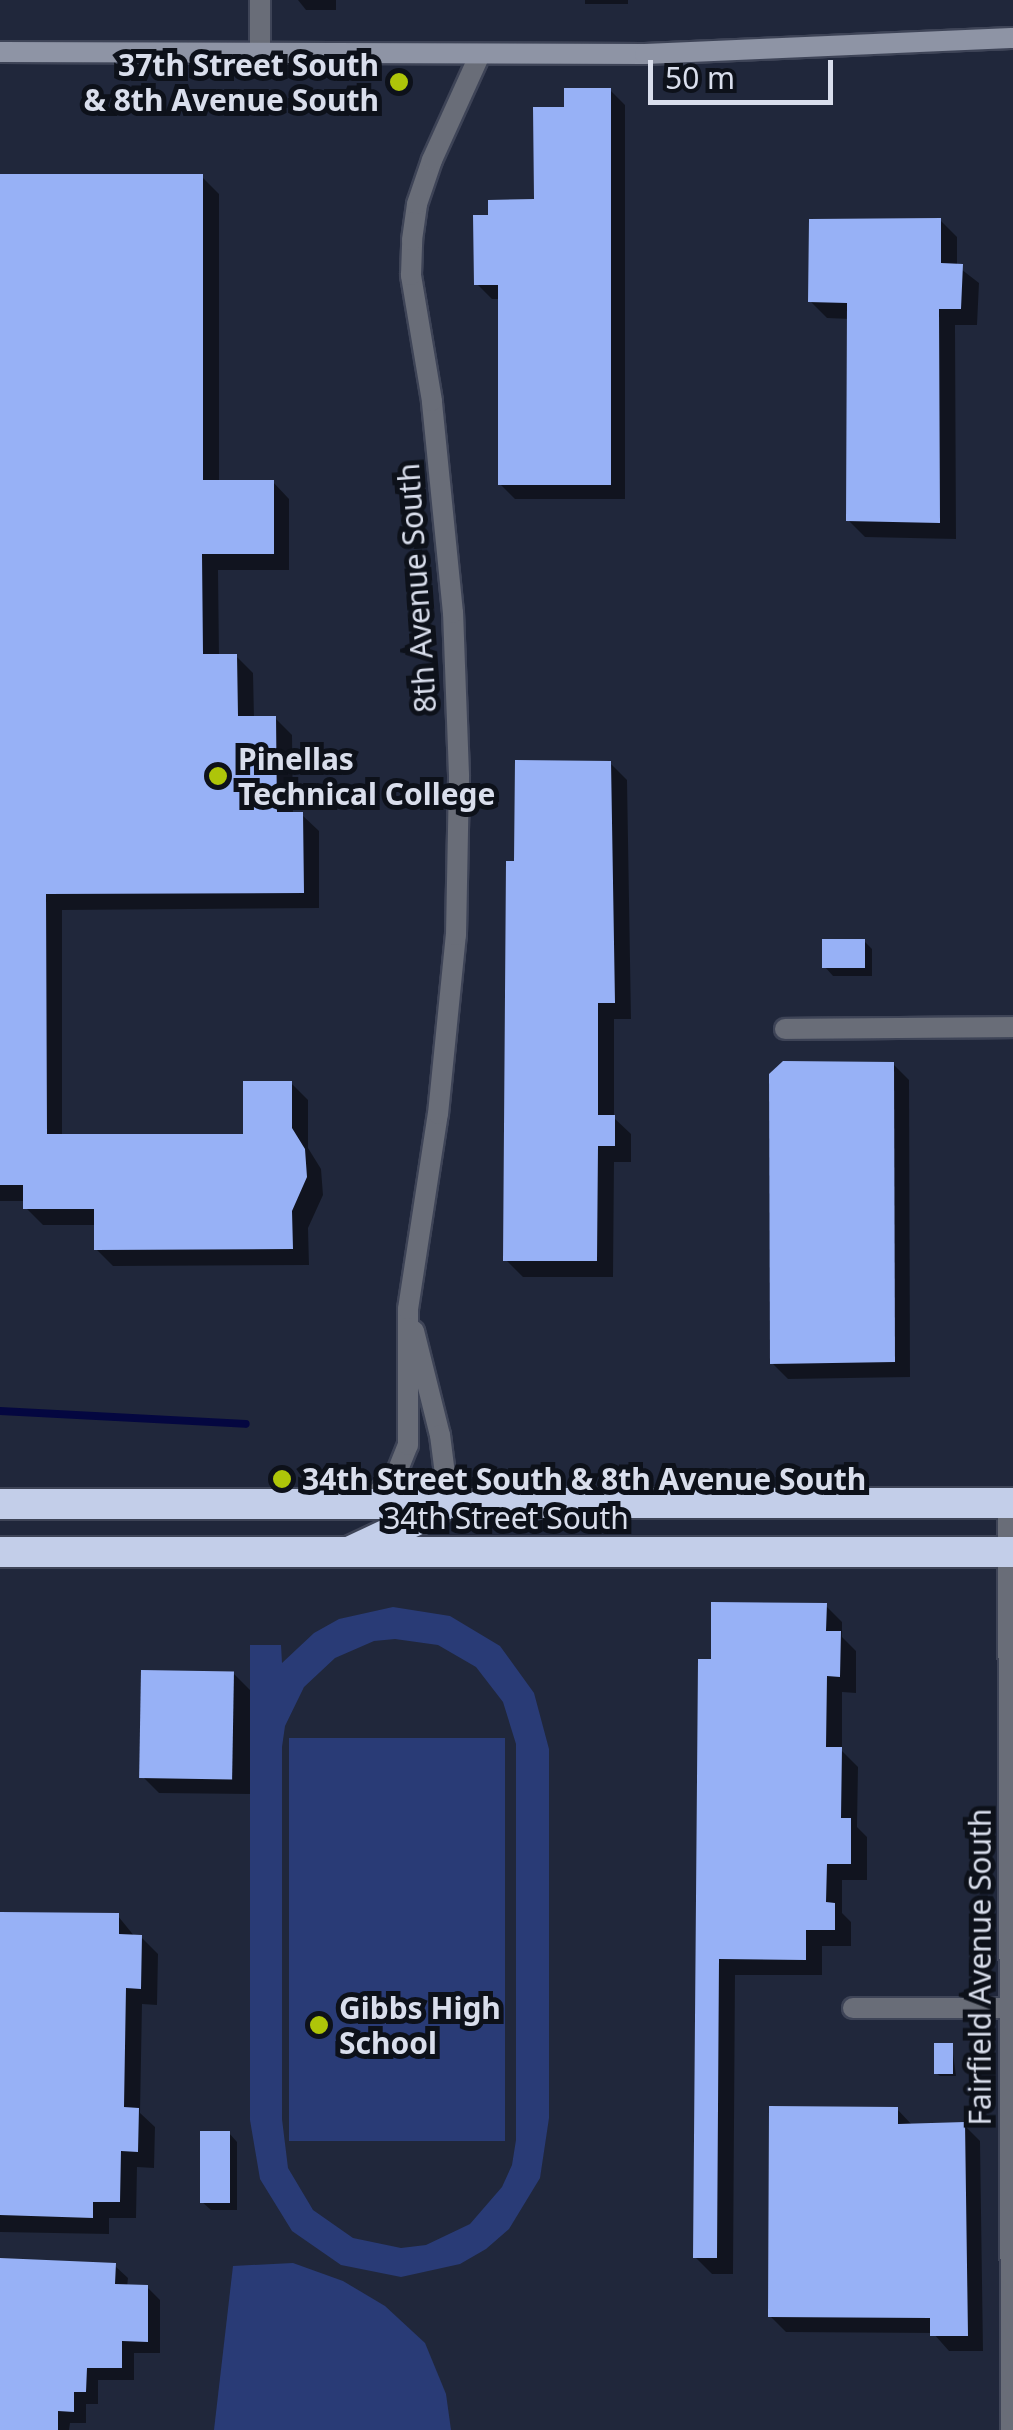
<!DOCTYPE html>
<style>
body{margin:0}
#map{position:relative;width:1013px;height:2430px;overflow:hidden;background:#20273b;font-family:"Noto Sans",sans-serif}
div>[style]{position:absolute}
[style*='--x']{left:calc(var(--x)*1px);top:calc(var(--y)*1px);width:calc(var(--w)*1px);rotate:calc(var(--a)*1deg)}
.green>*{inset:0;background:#293b76;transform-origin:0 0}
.shadow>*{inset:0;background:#0007;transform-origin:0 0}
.stream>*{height:8px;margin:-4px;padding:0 4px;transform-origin:4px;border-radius:4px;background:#040740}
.building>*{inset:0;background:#97b1f6;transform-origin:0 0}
.roads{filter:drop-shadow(2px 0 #3e4457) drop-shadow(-2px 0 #3e4457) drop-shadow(0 2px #3e4457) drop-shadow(0 -2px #3e4457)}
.street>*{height:20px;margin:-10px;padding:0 10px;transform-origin:10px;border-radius:10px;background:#696d78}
.secondary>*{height:20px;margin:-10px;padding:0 10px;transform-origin:10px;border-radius:10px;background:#8e94a5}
.highway>*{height:30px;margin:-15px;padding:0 15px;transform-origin:15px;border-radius:15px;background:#c3cee9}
.dots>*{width:28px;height:28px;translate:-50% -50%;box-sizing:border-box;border:5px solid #0d111a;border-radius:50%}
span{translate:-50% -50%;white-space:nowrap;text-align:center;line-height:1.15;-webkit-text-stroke:10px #0d111a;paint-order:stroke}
.poi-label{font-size:30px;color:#d9deec;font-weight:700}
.right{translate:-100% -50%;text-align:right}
.left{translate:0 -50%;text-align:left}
.street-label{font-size:30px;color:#d9deec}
.scale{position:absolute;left:648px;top:60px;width:185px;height:45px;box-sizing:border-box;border:5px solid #d9deec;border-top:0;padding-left:12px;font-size:30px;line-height:35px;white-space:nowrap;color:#d9deec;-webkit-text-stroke:8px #0d111a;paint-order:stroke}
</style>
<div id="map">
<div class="green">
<div style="clip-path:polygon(evenodd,393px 1607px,450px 1616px,500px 1646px,534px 1693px,549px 1749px,549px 2118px,540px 2178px,509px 2229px,486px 2249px,460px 2264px,401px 2277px,341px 2265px,292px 2231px,260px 2179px,250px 2120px,250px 1645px,281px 1645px,282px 1663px,314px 1633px,339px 1619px,393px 1607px,395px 1639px,438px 1645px,476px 1667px,503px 1702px,516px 1744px,516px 2140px,512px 2165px,502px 2187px,470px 2224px,426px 2245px,401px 2248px,353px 2238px,313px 2210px,288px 2168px,282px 2119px,282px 1747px,285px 1726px,304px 1687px,335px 1658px,374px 1641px,395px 1639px)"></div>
<div style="left:505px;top:1738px;width:403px;height:216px;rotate:90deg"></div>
<div style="clip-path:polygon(293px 2263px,343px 2281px,385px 2306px,425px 2343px,446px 2394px,451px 2430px,214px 2430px,233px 2266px)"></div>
</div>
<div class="shadow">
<div style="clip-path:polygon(298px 0,336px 0,336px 10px,306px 10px)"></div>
<div style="left:585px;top:0;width:43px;height:4px"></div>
<div style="clip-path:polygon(610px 90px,625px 105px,625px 499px,515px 499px,500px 484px,500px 299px,492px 299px,477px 284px,491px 218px,536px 201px,567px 109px)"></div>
<div style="clip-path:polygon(0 177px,202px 177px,219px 194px,219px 483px,273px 482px,289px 499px,289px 570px,218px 570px,219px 657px,236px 656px,253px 673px,254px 718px,275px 718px,292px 735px,293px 815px,302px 815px,319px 831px,319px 908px,62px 910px,62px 1137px,246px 1136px,291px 1083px,308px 1100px,308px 1148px,321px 1169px,323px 1195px,308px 1228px,309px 1265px,113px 1266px,96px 1249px,96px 1225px,43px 1225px,26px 1208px,26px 1201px,0 1201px)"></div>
<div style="clip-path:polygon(940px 220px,957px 237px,957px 266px,979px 283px,977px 325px,955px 325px,956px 539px,865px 537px,848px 520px,850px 319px,827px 318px,810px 301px)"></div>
<div style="clip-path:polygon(610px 763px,627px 780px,631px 1019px,614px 1019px,614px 1118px,631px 1134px,631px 1162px,614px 1162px,613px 1277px,523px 1277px,506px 1260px,516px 864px)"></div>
<div style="clip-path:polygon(864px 941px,872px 949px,872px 976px,833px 976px,825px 967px)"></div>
<div style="clip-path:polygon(893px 1064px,909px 1080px,910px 1377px,788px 1379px,772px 1363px)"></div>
<div style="clip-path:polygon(825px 1605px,842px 1622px,842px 1637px,856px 1651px,856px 1693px,842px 1692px,842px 1751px,858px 1767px,857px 1827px,867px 1837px,867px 1880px,842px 1880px,842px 1913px,851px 1922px,851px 1946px,822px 1946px,822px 1975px,735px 1975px,733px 2274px,712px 2274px,695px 2257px,713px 1662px)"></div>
<div style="clip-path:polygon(233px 1673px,250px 1690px,250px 1794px,159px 1793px,142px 1776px)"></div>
<div style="clip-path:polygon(0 1914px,118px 1916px,135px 1937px,141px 1937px,158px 1954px,157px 2005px,142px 2004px,140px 2113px,155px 2127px,154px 2168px,137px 2167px,136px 2218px,109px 2218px,109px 2234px,0 2232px)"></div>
<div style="clip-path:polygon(952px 2046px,956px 2076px,940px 2076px,936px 2073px)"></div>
<div style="clip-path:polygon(897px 2109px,913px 2126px,964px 2125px,980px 2141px,983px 2351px,949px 2351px,933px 2333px,786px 2332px,770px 2316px)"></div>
<div style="clip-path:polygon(229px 2133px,237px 2142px,237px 2210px,211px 2210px,202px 2202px)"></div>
<div style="clip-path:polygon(0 2262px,115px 2266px,128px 2278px,127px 2287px,147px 2287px,160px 2300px,160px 2353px,134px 2353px,134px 2380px,98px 2380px,98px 2404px,86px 2404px,86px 2423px,70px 2423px,69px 2430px,0 2430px)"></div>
</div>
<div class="stream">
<div style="--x:0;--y:1411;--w:246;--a:3"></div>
</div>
<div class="building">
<div style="clip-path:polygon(564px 88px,611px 88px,611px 485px,498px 485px,498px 285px,474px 285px,473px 215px,488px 215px,488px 200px,534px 199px,533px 107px,564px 107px)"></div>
<div style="clip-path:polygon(0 174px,203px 174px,203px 480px,274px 480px,274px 554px,202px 554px,203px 654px,237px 654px,238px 716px,276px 716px,277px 812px,303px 812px,304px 893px,46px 894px,47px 1134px,243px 1134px,243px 1081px,292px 1081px,292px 1128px,305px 1149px,307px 1177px,292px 1211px,293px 1249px,94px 1250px,94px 1209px,23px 1209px,23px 1185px,0 1185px)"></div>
<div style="clip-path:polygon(941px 218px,941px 263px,963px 264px,961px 309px,939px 309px,940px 523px,846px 521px,847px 303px,808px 302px,809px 219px)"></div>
<div style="clip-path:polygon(515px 760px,611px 761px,615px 1003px,598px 1003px,598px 1115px,615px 1115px,615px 1146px,598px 1146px,597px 1261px,503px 1261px,506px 861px,514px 861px)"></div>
<div style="left:822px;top:939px;width:43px;height:29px"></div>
<div style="clip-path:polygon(783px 1061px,894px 1062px,895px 1362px,770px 1364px,769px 1074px)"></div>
<div style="clip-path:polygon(711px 1602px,827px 1603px,826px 1631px,841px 1631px,840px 1677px,827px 1676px,826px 1747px,842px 1747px,841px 1818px,851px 1818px,851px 1864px,827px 1864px,826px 1902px,835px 1903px,835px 1930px,806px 1930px,806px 1960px,719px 1959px,717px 2258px,693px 2258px,698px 1659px,711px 1659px)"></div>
<div style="left:141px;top:1670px;width:93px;height:108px;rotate:1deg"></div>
<div style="clip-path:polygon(0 1912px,119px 1913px,119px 1934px,142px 1935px,141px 1989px,126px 1988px,124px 2107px,139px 2108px,138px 2152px,121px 2151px,120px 2202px,93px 2202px,93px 2218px,0 2215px)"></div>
<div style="left:934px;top:2043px;width:19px;height:31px"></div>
<div style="clip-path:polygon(769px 2106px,898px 2107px,898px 2124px,965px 2122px,968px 2336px,930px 2336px,930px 2318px,768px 2317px)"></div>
<div style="left:200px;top:2131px;width:30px;height:72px"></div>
<div style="clip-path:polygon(0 2258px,116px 2263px,115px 2284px,148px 2285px,148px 2342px,122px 2341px,122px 2368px,87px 2368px,86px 2392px,74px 2392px,74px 2412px,58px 2411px,58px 2430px,0 2430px)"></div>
</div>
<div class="roads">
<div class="street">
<div style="--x:260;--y:0;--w:53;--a:90"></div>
<div style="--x:785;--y:1029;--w:228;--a:-0.5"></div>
<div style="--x:414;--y:1331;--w:107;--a:76"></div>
<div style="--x:440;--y:1435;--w:71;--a:82.7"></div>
<div style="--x:1008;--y:1503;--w:927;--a:89.81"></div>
<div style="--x:367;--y:1505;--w:45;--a:-47.7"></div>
<div style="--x:397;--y:1472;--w:29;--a:-68"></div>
<div style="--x:408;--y:1445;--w:136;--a:-90"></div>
<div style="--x:408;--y:1309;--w:197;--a:-81.3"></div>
<div style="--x:438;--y:1114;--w:180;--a:-84.3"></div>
<div style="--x:456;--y:935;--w:160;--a:-88.9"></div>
<div style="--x:459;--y:775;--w:162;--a:-92.1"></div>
<div style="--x:453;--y:613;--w:213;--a:-95.7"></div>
<div style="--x:432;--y:401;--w:128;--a:-99.5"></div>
<div style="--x:411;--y:275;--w:35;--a:-88"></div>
<div style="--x:412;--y:240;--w:36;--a:-82"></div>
<div style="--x:417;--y:204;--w:46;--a:-71.2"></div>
<div style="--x:432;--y:160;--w:116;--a:-65.6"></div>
<div style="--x:853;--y:2008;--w:160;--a:0"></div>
</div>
<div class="secondary">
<div style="--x:0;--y:52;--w:645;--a:0.18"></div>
<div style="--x:645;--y:54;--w:368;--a:-2.5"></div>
</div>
<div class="highway">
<div style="--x:0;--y:1504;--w:1013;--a:-0.06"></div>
<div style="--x:351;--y:1551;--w:94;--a:-25.2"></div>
<div style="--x:0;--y:1552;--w:1013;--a:0"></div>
</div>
</div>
<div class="dots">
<div style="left:399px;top:82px;background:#aec509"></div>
<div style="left:218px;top:776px;background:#aec509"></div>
<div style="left:282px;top:1479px;background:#aec509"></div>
<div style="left:319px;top:2025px;background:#aec509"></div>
</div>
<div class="poi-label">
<span class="right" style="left:379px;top:82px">37th Street South<br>&amp; 8th Avenue South</span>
<span class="left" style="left:238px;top:776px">Pinellas<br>Technical College</span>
<span class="left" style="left:302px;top:1479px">34th Street South &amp; 8th Avenue South</span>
<span class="left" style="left:339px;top:2025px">Gibbs High<br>School</span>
</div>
<div class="street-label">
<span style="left:417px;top:588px;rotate:-94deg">8th Avenue South</span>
<span style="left:506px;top:1518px">34th Street South</span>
<span style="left:980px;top:1967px;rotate:-90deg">Fairfield Avenue South</span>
</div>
<div class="scale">50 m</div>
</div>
